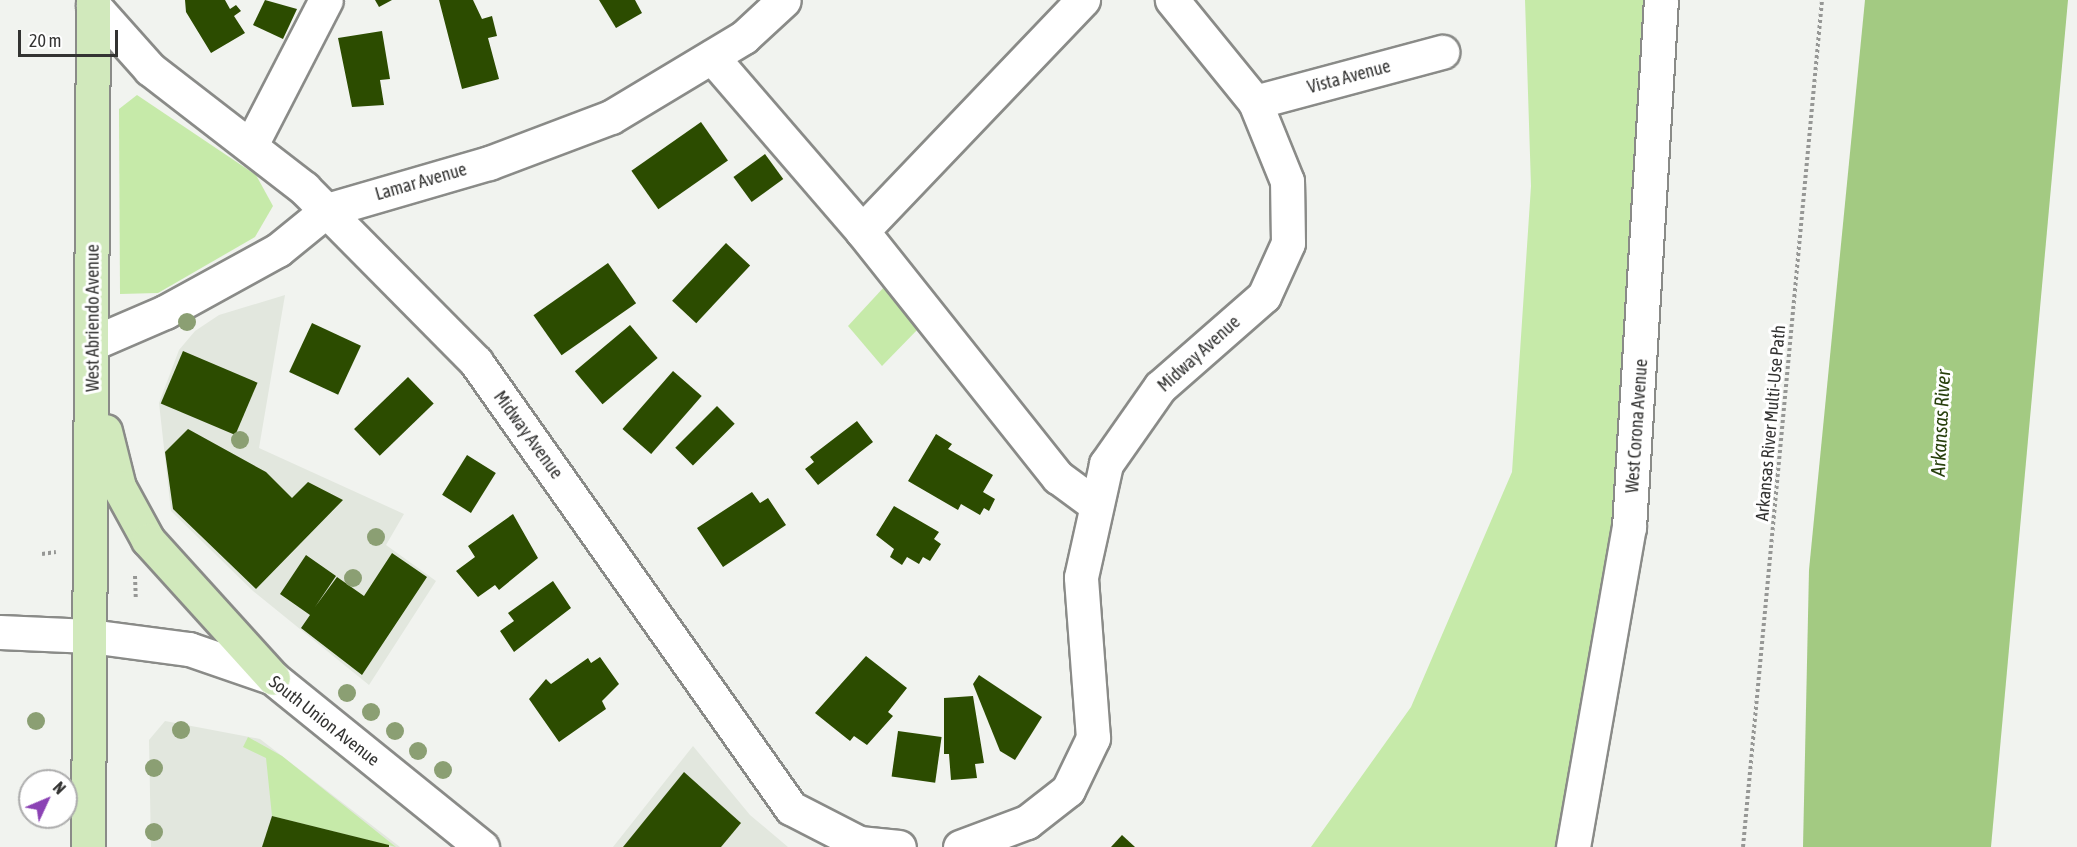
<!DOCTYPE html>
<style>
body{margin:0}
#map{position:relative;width:2077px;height:847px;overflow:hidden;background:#f1f3ef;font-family:"Asap Condensed",sans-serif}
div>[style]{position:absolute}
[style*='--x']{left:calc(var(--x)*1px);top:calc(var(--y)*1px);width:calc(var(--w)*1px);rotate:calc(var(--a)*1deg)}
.built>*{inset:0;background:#e2e7de}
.green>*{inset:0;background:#c6eaa9}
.water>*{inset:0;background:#a3ca82}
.building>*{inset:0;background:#2c4c00;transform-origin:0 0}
.path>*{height:4px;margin-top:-2px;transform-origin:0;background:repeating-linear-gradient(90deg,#969795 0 3px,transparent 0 6px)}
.roads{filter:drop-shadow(2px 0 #8a8b88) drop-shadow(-2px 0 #8a8b88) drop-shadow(0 2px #8a8b88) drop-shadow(0 -2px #8a8b88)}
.minor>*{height:33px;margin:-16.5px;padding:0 16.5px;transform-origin:16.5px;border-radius:16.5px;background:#fff}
.major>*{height:33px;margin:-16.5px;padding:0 16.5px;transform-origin:16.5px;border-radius:16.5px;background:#d1e9bc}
.trees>*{width:18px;height:18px;margin:-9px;border-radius:50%;background:#8b9f73}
span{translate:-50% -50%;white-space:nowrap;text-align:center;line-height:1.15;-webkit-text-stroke:6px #fff;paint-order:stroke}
.street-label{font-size:18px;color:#333332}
.water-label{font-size:20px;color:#28400d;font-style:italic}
.north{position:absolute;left:18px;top:769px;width:60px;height:60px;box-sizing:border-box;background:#fff;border:2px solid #adadad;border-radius:50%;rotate:46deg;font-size:16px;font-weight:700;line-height:24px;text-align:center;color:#333332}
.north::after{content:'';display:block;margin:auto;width:21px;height:27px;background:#8b42b4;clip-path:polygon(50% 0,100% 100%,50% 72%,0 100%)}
.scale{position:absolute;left:18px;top:30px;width:100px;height:27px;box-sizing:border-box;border:3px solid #333332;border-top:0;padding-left:8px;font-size:18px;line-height:21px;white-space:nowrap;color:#333332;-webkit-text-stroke:4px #fff;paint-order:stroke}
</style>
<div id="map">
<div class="built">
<div style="clip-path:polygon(285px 295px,259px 448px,404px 514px,386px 545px,436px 581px,369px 685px,253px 591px,171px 511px,159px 403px,179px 350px,195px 331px,219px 315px)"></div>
<div style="clip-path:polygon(165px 721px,260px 739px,400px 847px,151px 847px,149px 740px)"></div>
<div style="clip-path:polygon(693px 746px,750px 815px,788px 847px,613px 847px)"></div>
</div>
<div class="green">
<div style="clip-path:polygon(1525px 0,1661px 0,1642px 366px,1573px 847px,1311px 847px,1411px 707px,1512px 472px,1531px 186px)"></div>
<div style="clip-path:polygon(137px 95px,256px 175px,273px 206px,255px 237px,158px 293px,120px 294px,119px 109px)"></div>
<div style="clip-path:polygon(885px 286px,920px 327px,882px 366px,848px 326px)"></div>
<div style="clip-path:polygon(248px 737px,282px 756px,396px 847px,272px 816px,266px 758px,243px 747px)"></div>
</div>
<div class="water">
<div style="clip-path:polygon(1865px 0,2068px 0,1991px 847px,1803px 847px,1809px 570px)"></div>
</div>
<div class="building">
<div style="clip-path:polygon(185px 0,225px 0,230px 9px,236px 5px,241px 11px,234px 16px,245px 33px,211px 53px,186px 12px)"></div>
<div style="clip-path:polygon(265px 0,297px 9px,283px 39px,253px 25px)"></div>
<div style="clip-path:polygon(375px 0,392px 0,379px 7px)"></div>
<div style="clip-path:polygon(439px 0,473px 0,482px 19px,492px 16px,497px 36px,488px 38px,499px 79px,462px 89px)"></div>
<div style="clip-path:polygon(599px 0,635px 0,642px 13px,616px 28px)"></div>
<div style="clip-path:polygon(382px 31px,390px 79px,380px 80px,384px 105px,352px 107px,338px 38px)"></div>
<div style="left:701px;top:122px;width:47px;height:85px;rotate:55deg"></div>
<div style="left:765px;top:154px;width:31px;height:39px;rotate:54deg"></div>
<div style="left:726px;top:243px;width:33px;height:79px;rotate:43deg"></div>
<div style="left:608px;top:263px;width:49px;height:91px;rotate:55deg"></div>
<div style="left:312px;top:323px;width:54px;height:54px;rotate:25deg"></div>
<div style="left:630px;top:325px;width:43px;height:72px;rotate:50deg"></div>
<div style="left:183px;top:351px;width:81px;height:57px;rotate:23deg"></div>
<div style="left:673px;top:371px;width:38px;height:77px;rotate:41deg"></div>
<div style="left:408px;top:377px;width:37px;height:75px;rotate:46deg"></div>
<div style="left:717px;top:406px;width:25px;height:59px;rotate:45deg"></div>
<div style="clip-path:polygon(857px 421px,873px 442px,818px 485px,805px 469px,814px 462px,810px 457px)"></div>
<div style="clip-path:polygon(188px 429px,266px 472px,292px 498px,308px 482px,343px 500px,256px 589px,173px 509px,165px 452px)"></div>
<div style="clip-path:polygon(936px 434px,952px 444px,948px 449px,993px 475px,983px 492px,995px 499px,989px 511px,984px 508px,980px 515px,961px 504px,958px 510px,908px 481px)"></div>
<div style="left:467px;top:455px;width:34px;height:47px;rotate:32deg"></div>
<div style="clip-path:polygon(752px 492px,760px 503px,768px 498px,786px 525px,723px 567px,697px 528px)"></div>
<div style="clip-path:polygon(894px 506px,939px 532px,934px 539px,941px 544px,930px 561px,923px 557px,919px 564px,907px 557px,902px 565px,890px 557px,894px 549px,876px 535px)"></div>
<div style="clip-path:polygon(513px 514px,538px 558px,499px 590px,495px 585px,478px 597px,456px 571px,475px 557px,468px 546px)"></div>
<div style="clip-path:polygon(392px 553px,427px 577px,362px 675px,301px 628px,310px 615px,280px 594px,306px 555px,336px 576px,315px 607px,337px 577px,364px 596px)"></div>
<div style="clip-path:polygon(553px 581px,571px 608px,514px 652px,500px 631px,514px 621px,508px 613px)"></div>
<div style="clip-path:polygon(866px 656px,907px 688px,888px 712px,893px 716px,867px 745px,854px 736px,850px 741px,815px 713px)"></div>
<div style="clip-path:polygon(600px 657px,619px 684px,602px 701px,606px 709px,559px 742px,529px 699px,546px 679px,551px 684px,588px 658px,591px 663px)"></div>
<div style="clip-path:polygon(979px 675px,1042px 717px,1015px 760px,1000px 751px,973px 684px)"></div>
<div style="clip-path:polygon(973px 696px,984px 763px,975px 764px,977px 778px,951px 780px,949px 754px,944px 754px,944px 698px)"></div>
<div style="left:898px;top:731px;width:44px;height:46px;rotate:8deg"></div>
<div style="clip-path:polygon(684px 772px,741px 823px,721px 847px,623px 847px)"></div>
<div style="clip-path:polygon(272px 816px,389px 845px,389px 847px,262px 847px)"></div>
<div style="clip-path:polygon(1122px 835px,1135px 847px,1111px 847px)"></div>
</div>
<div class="path">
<div style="--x:42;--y:554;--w:14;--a:-8"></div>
<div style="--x:135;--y:576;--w:23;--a:88"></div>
<div style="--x:1743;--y:847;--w:851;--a:-84.67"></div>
</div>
<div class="roads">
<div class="minor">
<div style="--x:93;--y:5;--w:86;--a:48.3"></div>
<div style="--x:150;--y:69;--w:195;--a:37.7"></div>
<div style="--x:304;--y:188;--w:245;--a:45.3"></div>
<div style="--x:476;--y:362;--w:546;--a:54.77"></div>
<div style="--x:791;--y:808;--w:76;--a:27.2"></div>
<div style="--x:859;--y:843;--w:40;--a:5.7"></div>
<div style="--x:712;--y:57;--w:230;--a:49.2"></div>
<div style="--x:862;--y:231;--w:315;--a:51.5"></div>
<div style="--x:1058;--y:477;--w:47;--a:36.4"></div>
<div style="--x:1255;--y:102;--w:194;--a:-15"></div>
<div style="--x:251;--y:145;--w:163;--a:-62.7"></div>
<div style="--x:862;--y:231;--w:320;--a:-46.3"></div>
<div style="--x:93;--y:343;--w:78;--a:-23.3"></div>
<div style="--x:165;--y:312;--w:129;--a:-28.8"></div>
<div style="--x:278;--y:250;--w:63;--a:-39.2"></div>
<div style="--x:327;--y:210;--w:169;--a:-16.2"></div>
<div style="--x:489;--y:163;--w:130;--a:-20.7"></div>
<div style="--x:611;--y:117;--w:155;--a:-31"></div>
<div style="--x:744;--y:37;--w:54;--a:-42.8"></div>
<div style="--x:0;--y:632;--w:90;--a:2.5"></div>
<div style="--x:90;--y:636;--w:100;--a:7.5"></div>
<div style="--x:189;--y:649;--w:89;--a:19"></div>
<div style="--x:273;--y:678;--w:269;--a:39"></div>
<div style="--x:960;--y:847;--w:72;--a:-20.5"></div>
<div style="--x:1027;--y:822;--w:52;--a:-38"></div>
<div style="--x:1068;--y:790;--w:58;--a:-64.3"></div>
<div style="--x:1093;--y:738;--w:161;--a:-94.3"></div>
<div style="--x:1081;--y:577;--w:116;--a:-77.5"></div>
<div style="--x:1106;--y:464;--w:94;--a:-55"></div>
<div style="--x:1160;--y:387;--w:138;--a:-41.2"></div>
<div style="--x:1264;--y:296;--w:58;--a:-65.6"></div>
<div style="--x:1288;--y:243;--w:62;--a:-90.9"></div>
<div style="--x:1287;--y:181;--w:85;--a:-112.1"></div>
<div style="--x:1255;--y:102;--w:132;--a:-129.1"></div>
<div style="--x:1573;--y:847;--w:325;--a:-80.1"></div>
<div style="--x:1629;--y:527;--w:528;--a:-86.53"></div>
</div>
<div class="major">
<div style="--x:105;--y:431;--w:58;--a:76"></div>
<div style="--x:119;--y:487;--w:60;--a:61.3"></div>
<div style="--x:148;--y:540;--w:186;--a:47.8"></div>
<div style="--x:88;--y:847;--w:847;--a:-89.66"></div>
</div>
</div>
<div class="trees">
<div style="left:187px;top:322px"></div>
<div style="left:240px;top:440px"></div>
<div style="left:376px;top:537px"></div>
<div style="left:353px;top:578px"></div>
<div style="left:347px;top:693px"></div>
<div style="left:371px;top:712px"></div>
<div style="left:36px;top:721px"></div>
<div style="left:181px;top:730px"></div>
<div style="left:395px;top:731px"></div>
<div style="left:418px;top:751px"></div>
<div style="left:154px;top:768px"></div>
<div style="left:443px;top:770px"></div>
<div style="left:154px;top:832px"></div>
</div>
<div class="street-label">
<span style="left:1349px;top:77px;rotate:-15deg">Vista Avenue</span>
<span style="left:421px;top:182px;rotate:-16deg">Lamar Avenue</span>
<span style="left:93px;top:318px;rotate:-90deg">West Abriendo Avenue</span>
<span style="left:1199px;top:354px;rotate:-42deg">Midway Avenue</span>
<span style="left:1771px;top:423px;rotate:-85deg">Arkansas River Multi-Use Path</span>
<span style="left:1637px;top:426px;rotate:-86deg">West Corona Avenue</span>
<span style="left:528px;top:435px;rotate:54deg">Midway Avenue</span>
<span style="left:324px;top:721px;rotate:38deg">South Union Avenue</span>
</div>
<div class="water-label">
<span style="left:1940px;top:423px;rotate:-87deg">Arkansas River</span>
</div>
<div class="north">N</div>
<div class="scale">20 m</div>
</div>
